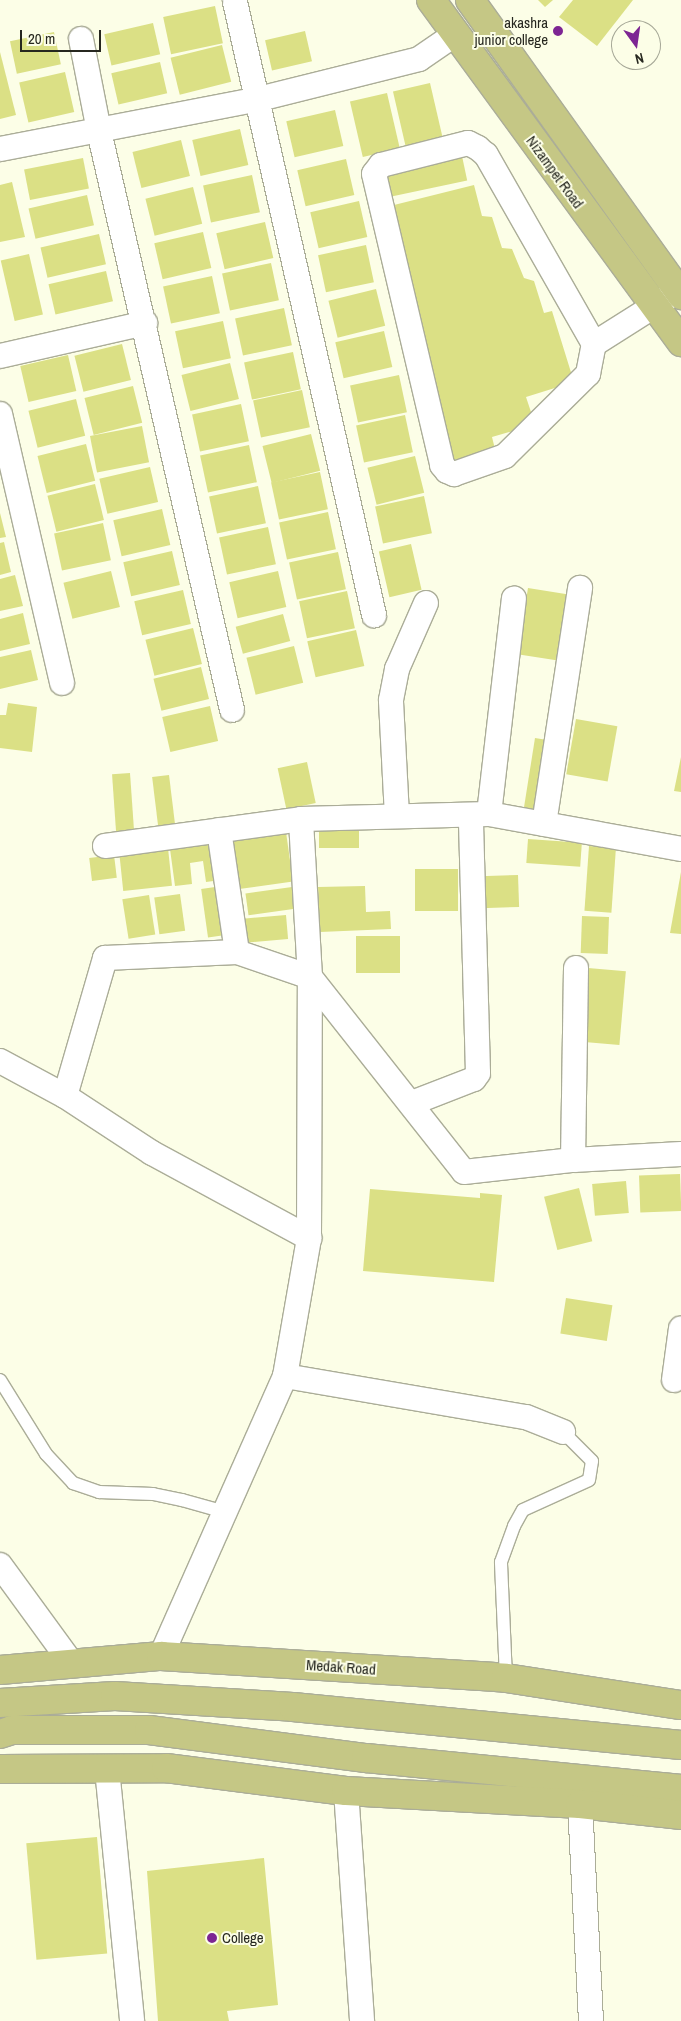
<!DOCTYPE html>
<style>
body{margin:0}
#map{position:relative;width:681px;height:2021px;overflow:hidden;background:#fcfee7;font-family:"Archivo Narrow",sans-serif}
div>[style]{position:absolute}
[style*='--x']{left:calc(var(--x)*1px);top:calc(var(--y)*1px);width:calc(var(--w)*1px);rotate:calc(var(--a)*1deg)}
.building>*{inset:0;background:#dbe085;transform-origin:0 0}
.roads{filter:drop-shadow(1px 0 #abad98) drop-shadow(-1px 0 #abad98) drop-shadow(0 1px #abad98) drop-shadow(0 -1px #abad98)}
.service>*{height:12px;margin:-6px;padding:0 6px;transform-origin:6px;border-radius:6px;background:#fff}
.minor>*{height:24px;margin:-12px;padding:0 12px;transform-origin:12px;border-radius:12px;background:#fff}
.primary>*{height:28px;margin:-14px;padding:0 14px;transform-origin:14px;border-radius:14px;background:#c5c785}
.dots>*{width:14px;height:14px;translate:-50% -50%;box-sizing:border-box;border:2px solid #fcfee7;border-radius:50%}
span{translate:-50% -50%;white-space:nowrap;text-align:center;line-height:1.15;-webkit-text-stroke:4px #fcfee7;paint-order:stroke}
.poi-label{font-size:15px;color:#26271f}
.right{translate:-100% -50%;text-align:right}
.left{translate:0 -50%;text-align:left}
.street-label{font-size:15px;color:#26271f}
.north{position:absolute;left:611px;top:20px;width:50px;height:50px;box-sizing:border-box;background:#fcfee7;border:1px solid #a6a897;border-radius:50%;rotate:166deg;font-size:14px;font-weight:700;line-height:20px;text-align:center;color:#26271f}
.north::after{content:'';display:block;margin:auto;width:18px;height:22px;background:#7d2593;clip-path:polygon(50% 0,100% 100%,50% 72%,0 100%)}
.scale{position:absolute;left:20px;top:30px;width:81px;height:22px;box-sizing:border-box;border:2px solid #26271f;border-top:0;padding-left:6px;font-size:15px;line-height:18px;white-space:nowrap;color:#26271f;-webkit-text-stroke:4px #fcfee7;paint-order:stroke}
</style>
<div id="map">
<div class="building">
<div style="clip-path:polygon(538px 0,553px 0,545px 7px)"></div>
<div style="clip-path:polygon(573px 0,633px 0,597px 46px,559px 17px)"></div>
<div style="left:215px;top:6px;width:38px;height:53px;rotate:78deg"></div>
<div style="left:153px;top:23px;width:32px;height:50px;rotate:77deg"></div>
<div style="left:305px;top:31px;width:31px;height:41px;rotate:77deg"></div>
<div style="left:54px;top:32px;width:33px;height:45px;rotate:78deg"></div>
<div style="left:222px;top:45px;width:38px;height:53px;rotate:76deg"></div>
<div style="clip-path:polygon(0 52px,16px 115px,0 119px)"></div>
<div style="left:160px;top:62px;width:32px;height:50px;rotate:77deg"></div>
<div style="left:65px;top:72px;width:41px;height:47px;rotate:77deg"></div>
<div style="left:430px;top:83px;width:57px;height:38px;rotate:77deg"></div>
<div style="left:387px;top:93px;width:57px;height:38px;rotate:77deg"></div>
<div style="left:335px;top:110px;width:37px;height:50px;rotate:77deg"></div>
<div style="left:240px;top:129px;width:37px;height:49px;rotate:77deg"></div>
<div style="left:181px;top:140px;width:37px;height:50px;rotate:76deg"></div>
<div style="left:462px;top:156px;width:25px;height:81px;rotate:78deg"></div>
<div style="left:83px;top:158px;width:31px;height:60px;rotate:79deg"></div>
<div style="left:346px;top:159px;width:37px;height:50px;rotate:77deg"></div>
<div style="left:252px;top:175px;width:38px;height:50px;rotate:78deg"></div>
<div style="clip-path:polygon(12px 182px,25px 237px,0 242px,0 185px)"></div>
<div style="clip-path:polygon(474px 185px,482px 216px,492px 217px,502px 248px,512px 249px,524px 278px,534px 281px,544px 313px,552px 311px,574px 382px,526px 397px,534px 421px,520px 429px,492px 437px,495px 449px,454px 460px,390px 206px)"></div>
<div style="left:193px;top:187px;width:38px;height:49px;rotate:76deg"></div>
<div style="left:87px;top:195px;width:31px;height:60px;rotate:77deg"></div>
<div style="left:359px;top:201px;width:37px;height:50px;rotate:77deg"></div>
<div style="left:265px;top:222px;width:37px;height:50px;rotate:77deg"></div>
<div style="left:203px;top:232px;width:37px;height:50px;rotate:77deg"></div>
<div style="left:99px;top:234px;width:31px;height:60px;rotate:77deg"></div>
<div style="left:366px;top:245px;width:38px;height:49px;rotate:78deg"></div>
<div style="left:29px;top:254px;width:62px;height:29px;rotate:77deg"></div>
<div style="left:271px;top:263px;width:38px;height:50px;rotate:78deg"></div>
<div style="left:106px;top:271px;width:31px;height:59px;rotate:77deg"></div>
<div style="left:212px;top:276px;width:38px;height:50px;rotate:78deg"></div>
<div style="left:376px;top:289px;width:38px;height:49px;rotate:76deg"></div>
<div style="left:284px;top:308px;width:38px;height:50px;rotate:78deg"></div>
<div style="left:223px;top:321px;width:38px;height:49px;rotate:78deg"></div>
<div style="left:384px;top:331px;width:37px;height:50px;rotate:77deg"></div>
<div style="left:122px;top:344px;width:37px;height:49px;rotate:76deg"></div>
<div style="left:293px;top:352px;width:38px;height:50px;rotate:78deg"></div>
<div style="left:68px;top:355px;width:37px;height:49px;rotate:77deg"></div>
<div style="left:230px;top:363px;width:37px;height:50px;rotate:76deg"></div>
<div style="left:399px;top:375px;width:38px;height:50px;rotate:78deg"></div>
<div style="left:133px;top:386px;width:38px;height:50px;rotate:76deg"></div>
<div style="left:302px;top:390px;width:38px;height:50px;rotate:78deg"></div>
<div style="left:76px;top:399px;width:38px;height:49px;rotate:76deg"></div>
<div style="left:241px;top:404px;width:38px;height:50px;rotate:78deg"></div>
<div style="left:405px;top:415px;width:38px;height:50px;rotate:78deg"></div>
<div style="left:142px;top:426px;width:37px;height:53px;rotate:79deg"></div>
<div style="left:311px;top:434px;width:38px;height:50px;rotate:76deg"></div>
<div style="left:86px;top:444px;width:38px;height:50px;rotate:76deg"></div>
<div style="left:249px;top:445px;width:38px;height:50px;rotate:78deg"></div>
<div style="left:415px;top:456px;width:38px;height:49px;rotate:76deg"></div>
<div style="left:150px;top:467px;width:36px;height:52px;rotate:77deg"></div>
<div style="left:320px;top:472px;width:38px;height:50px;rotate:78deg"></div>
<div style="left:95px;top:484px;width:37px;height:49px;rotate:76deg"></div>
<div style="left:258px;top:486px;width:38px;height:50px;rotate:78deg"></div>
<div style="left:424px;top:496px;width:38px;height:50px;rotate:78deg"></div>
<div style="left:162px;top:509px;width:37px;height:50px;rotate:77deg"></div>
<div style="left:328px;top:512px;width:38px;height:50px;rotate:78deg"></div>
<div style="clip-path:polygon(0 513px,6px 537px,0 538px)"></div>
<div style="left:103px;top:523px;width:38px;height:50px;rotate:78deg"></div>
<div style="left:268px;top:527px;width:38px;height:50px;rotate:78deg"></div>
<div style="clip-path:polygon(4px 542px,11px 572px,0 575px,0 543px)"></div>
<div style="left:411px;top:544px;width:47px;height:33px;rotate:77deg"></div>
<div style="left:172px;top:551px;width:35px;height:50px;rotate:77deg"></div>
<div style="left:338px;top:552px;width:38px;height:50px;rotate:78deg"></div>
<div style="left:111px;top:571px;width:37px;height:49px;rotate:76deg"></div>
<div style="left:278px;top:571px;width:37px;height:50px;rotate:77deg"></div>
<div style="clip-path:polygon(15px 575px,23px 606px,0 611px,0 579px)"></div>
<div style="left:528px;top:588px;width:49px;height:67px;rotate:9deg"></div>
<div style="left:183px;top:590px;width:35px;height:50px;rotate:77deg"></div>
<div style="left:347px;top:591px;width:38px;height:49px;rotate:78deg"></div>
<div style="clip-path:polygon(23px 613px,30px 644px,0 651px,0 619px)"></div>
<div style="left:283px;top:614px;width:28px;height:49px;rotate:75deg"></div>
<div style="left:193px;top:628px;width:37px;height:49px;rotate:76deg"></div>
<div style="left:356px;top:630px;width:37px;height:50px;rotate:77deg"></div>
<div style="left:294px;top:646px;width:38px;height:49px;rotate:76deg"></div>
<div style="clip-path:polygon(31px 650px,38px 680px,0 689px,0 657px)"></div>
<div style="left:201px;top:667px;width:33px;height:49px;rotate:76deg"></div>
<div style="clip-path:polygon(8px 703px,37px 707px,32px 752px,0 748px,0 715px,6px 715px)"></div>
<div style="left:210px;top:706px;width:36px;height:49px;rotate:77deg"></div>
<div style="left:576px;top:719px;width:42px;height:56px;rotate:10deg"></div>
<div style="left:535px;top:738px;width:20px;height:73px;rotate:9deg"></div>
<div style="clip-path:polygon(681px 757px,681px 792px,674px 791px)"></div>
<div style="left:307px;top:762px;width:42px;height:30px;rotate:78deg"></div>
<div style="left:130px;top:773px;width:61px;height:18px;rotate:86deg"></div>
<div style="left:169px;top:775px;width:49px;height:17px;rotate:83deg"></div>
<div style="left:359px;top:828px;width:20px;height:40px;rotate:90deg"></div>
<div style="left:286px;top:832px;width:50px;height:58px;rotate:82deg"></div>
<div style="left:528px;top:839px;width:54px;height:24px;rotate:4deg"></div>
<div style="clip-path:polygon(216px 843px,221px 880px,206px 882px,203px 861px,190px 863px,192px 884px,175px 886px,170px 849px)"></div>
<div style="left:589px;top:846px;width:27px;height:65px;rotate:4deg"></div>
<div style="left:168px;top:848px;width:38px;height:49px;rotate:84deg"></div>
<div style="left:114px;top:855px;width:23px;height:25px;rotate:83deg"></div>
<div style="left:458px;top:869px;width:42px;height:43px;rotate:90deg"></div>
<div style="clip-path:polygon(681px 872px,681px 934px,670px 933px)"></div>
<div style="left:518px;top:875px;width:32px;height:39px;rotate:88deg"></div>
<div style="left:222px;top:886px;width:49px;height:21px;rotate:82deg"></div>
<div style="clip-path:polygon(365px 886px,366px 912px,390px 911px,391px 929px,320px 932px,318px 887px)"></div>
<div style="left:292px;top:887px;width:22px;height:47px;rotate:82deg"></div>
<div style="left:180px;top:894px;width:37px;height:26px;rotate:82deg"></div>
<div style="left:149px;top:895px;width:40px;height:27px;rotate:81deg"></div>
<div style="left:286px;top:915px;width:24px;height:46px;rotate:85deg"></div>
<div style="left:582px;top:916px;width:27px;height:37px;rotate:2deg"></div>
<div style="left:356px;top:936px;width:44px;height:37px"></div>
<div style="left:588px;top:968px;width:38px;height:74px;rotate:5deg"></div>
<div style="left:680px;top:1174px;width:37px;height:41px;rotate:88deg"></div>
<div style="left:626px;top:1181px;width:32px;height:34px;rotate:85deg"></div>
<div style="left:579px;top:1188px;width:55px;height:36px;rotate:76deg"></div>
<div style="clip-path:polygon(370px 1189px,480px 1198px,480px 1193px,502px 1195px,494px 1282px,363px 1271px)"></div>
<div style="left:566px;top:1298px;width:47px;height:36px;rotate:9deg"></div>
<div style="left:97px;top:1837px;width:117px;height:71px;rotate:85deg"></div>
<div style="clip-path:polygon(264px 1858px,278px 2005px,227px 2011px,229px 2021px,158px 2021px,147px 1871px)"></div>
</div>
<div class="roads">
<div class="service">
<div style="--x:0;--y:1380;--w:87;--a:58.1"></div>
<div style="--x:46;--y:1454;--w:40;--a:47"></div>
<div style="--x:73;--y:1483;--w:28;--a:19"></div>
<div style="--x:99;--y:1492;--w:54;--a:2.1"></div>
<div style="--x:153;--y:1494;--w:30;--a:12"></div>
<div style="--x:182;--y:1500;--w:45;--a:15.6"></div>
<div style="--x:506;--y:1678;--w:116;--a:-92.5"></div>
<div style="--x:501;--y:1562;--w:38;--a:-70"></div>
<div style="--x:514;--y:1526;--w:18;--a:-61"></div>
<div style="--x:523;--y:1510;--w:72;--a:-24.4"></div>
<div style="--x:589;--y:1480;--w:19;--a:-81"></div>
<div style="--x:592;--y:1461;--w:41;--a:-135"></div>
</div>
<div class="minor">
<div style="--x:235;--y:2;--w:629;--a:77.22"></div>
<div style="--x:81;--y:39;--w:94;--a:78.9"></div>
<div style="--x:99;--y:131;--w:594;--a:77.06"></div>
<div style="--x:0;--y:149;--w:260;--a:-10.9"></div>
<div style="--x:255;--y:100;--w:169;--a:-14"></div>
<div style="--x:419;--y:59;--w:42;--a:-34.4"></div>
<div style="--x:594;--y:344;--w:218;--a:-119.7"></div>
<div style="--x:486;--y:155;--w:11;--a:-139"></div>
<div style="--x:478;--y:148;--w:11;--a:-153"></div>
<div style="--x:468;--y:143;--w:90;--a:165.8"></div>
<div style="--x:381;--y:165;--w:11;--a:128"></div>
<div style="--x:374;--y:174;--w:299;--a:76.8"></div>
<div style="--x:442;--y:465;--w:8;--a:50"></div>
<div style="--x:447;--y:471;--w:8;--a:23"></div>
<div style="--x:454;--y:474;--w:54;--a:-19.4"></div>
<div style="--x:505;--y:456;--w:117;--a:-44.7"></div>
<div style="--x:588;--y:374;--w:31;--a:-79"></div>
<div style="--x:594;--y:344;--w:90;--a:-32.3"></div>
<div style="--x:0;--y:356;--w:149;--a:-12.8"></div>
<div style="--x:0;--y:414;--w:276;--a:77"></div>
<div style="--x:489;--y:814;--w:217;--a:-83.4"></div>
<div style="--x:397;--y:816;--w:116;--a:-93"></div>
<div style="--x:391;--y:700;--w:32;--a:-79"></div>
<div style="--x:397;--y:669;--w:72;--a:-66.3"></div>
<div style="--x:544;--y:824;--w:239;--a:-81.3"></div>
<div style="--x:219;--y:830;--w:123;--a:81.6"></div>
<div style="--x:105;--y:846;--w:198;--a:-7.8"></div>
<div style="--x:301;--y:819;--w:188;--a:-1.5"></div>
<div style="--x:489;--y:814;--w:195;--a:10.3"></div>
<div style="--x:0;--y:1061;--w:74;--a:28.3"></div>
<div style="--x:65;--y:1096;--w:104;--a:33.2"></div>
<div style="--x:152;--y:1153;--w:179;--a:28.4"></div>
<div style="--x:65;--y:1096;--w:144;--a:-73.8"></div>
<div style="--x:105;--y:958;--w:132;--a:-2.6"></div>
<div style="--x:237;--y:952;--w:77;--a:18.9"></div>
<div style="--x:310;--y:977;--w:248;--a:51.7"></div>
<div style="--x:464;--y:1172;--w:110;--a:-6.3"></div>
<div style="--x:573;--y:1160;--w:108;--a:-3.2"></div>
<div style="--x:412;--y:1103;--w:66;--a:-21.2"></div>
<div style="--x:474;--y:1079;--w:7;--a:-56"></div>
<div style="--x:478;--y:1073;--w:258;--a:-91.6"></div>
<div style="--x:573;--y:1160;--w:192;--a:-89.1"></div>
<div style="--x:285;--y:1376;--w:244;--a:9.7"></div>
<div style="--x:526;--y:1417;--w:40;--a:22"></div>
<div style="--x:674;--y:1380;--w:52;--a:-82.3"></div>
<div style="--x:0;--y:1565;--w:119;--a:53.9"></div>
<div style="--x:161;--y:1656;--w:306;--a:-66.1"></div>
<div style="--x:285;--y:1376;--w:140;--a:-80.1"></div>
<div style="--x:309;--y:1238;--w:261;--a:-89.8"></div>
<div style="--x:310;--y:977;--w:158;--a:-93.3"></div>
<div style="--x:107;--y:1769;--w:253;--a:84.3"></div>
<div style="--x:346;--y:1791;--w:231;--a:86"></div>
<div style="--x:580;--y:1804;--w:217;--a:87.1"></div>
</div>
<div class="primary">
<div style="--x:431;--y:0;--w:424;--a:53.8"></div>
<div style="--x:470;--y:0;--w:363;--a:54.4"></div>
<div style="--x:0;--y:1670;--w:162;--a:-5"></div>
<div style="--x:161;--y:1656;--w:346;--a:3.6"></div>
<div style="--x:506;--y:1678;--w:177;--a:8.8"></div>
<div style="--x:0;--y:1703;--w:115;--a:-3.5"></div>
<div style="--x:115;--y:1696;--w:178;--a:3.5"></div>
<div style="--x:293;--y:1707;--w:390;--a:5.6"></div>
<div style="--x:0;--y:1734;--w:13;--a:-18"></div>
<div style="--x:12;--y:1730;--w:137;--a:0"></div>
<div style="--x:149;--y:1730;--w:219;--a:7.4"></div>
<div style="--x:366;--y:1758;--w:317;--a:5.6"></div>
<div style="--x:0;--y:1769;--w:166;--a:-0.3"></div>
<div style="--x:166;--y:1768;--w:181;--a:7.3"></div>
<div style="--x:346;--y:1791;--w:234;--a:3.2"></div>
<div style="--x:580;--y:1804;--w:102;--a:6.2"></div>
</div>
</div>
<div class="dots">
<div style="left:558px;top:31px;background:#7d2593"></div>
<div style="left:212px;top:1938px;background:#7d2593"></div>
</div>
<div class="poi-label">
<span class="right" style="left:548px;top:31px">akashra<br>junior college</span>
<span class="left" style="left:222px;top:1938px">College</span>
</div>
<div class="street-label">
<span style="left:555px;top:172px;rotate:54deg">Nizampet Road</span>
<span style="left:341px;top:1667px;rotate:4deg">Medak Road</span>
</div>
<div class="north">N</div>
<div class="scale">20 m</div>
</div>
